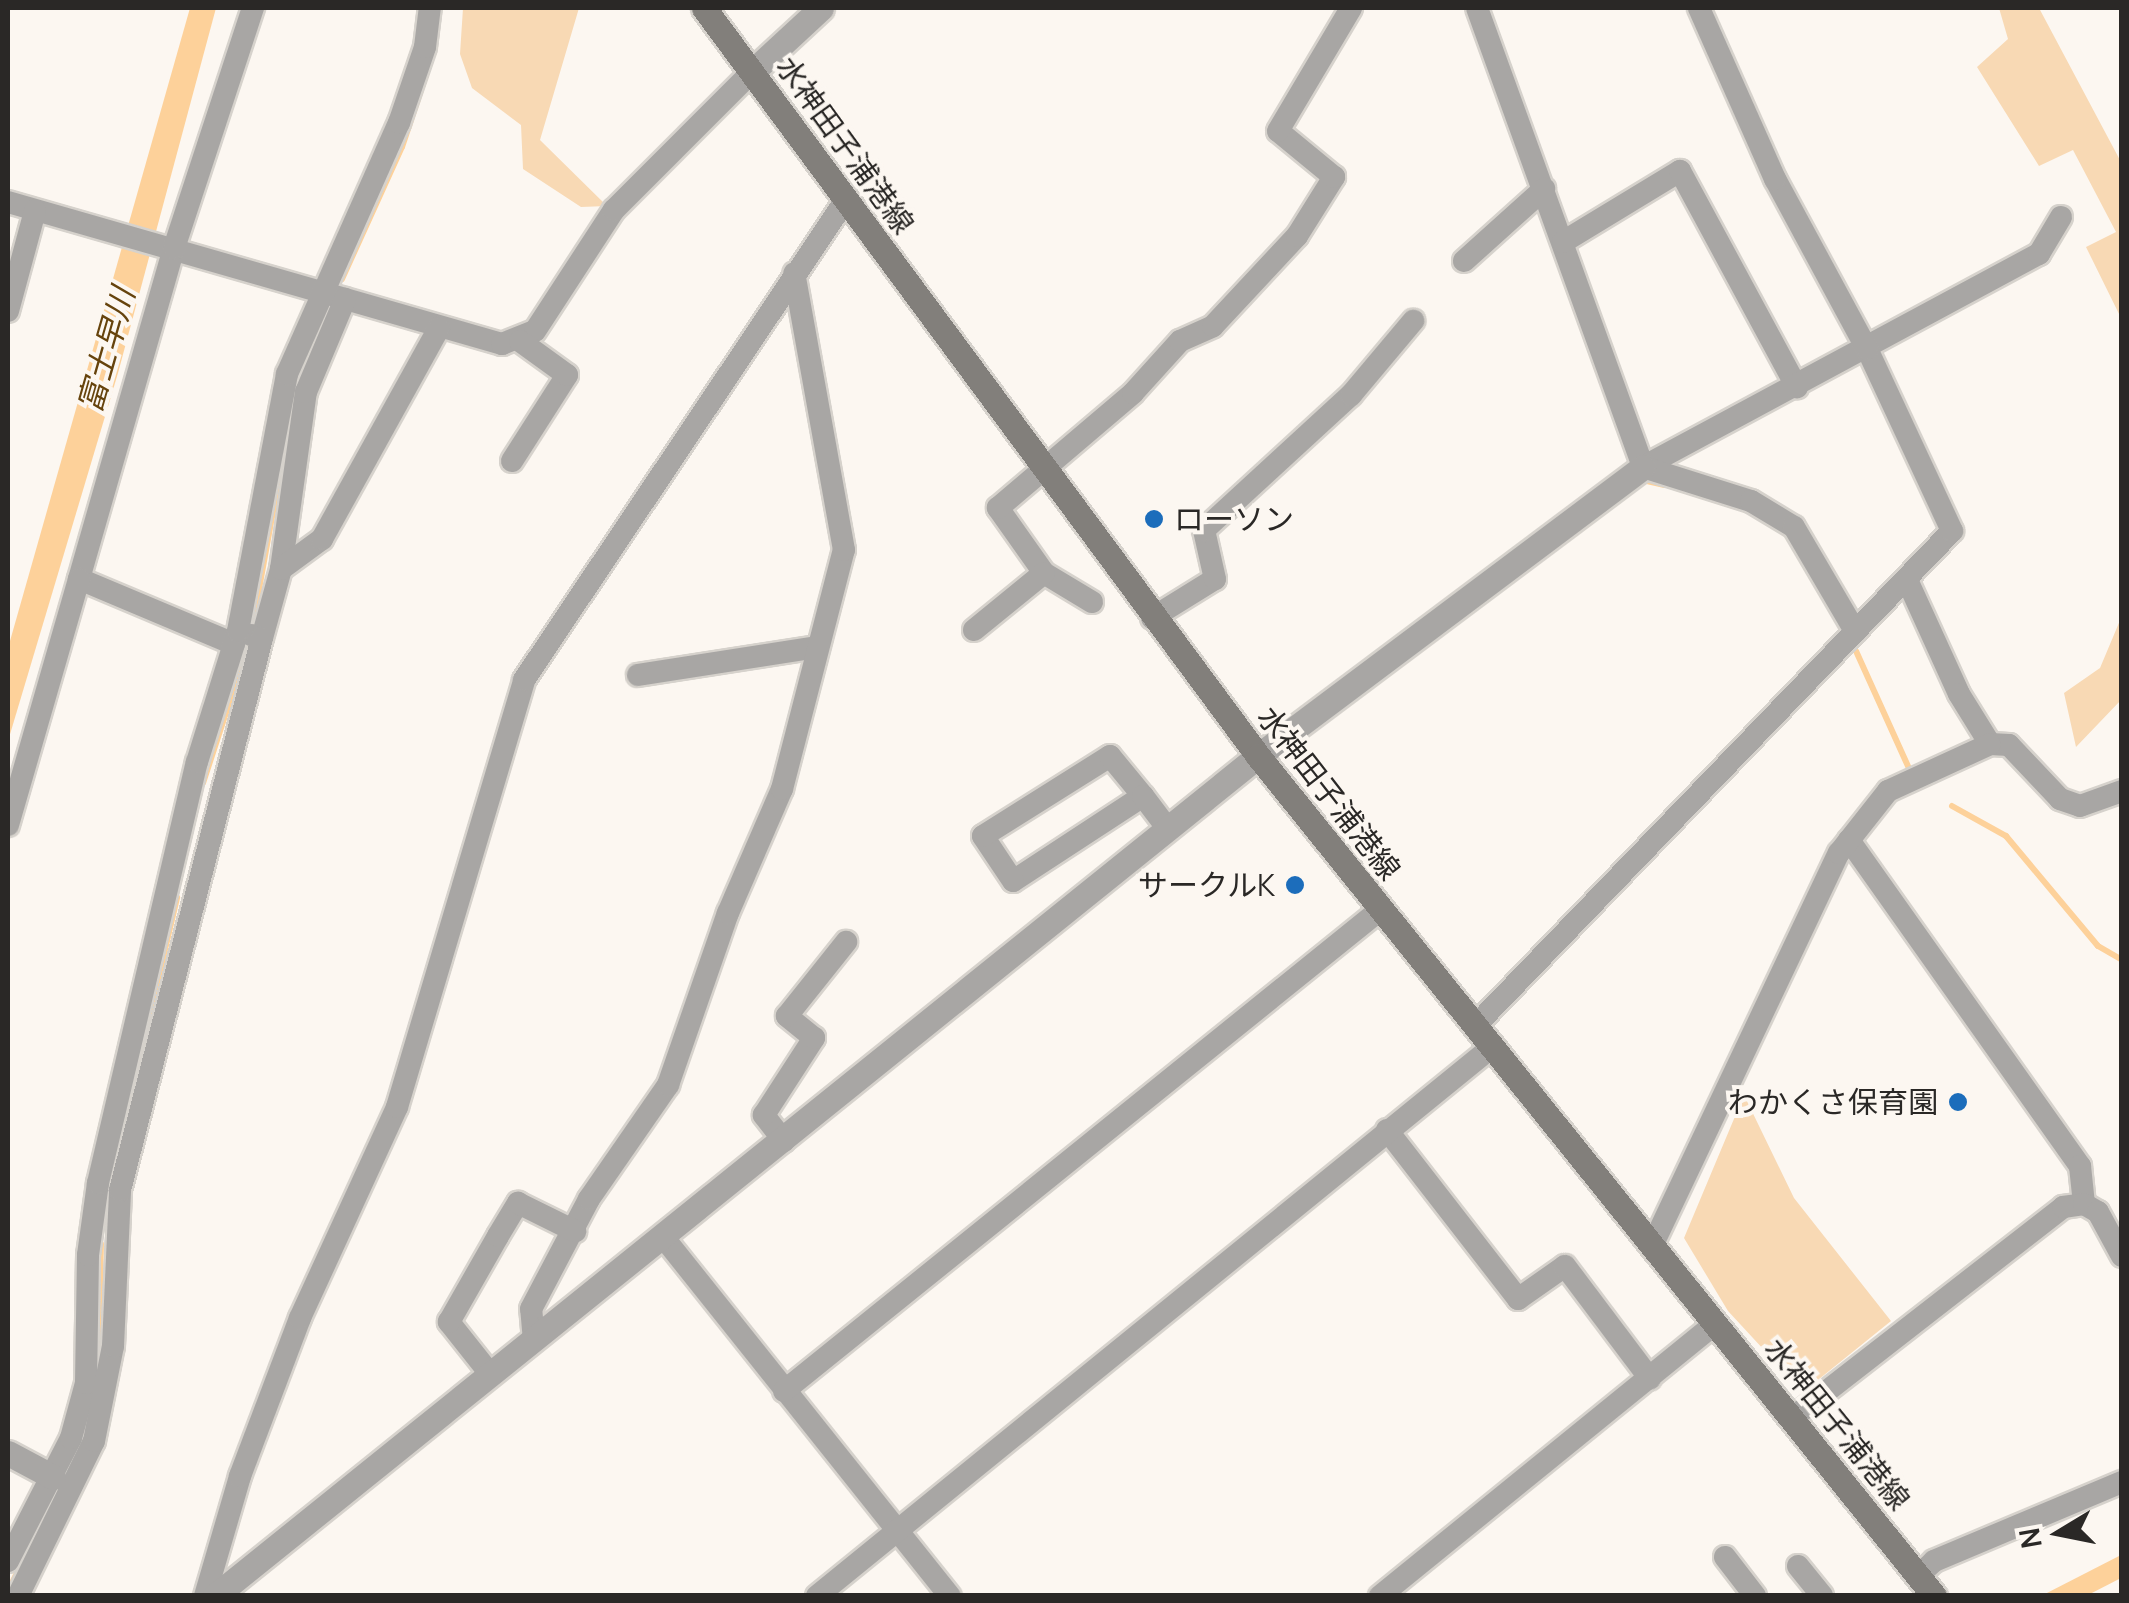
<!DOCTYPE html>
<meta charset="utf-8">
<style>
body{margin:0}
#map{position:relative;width:2129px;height:1603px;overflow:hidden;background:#fcf7f1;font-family:Manrope,"Noto Sans JP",sans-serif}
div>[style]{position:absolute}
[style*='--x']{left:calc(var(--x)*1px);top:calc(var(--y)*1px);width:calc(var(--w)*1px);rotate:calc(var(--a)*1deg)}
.green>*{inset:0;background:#f8d9b4}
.water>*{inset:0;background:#fdd19a}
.stream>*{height:6px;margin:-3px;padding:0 3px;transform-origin:3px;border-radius:3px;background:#fdd19a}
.roads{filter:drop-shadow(2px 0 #d6d2cc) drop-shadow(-2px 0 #d6d2cc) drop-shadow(0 2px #d6d2cc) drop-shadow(0 -2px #d6d2cc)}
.minor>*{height:22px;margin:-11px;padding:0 11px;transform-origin:11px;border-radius:11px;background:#a8a6a4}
.tertiary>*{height:25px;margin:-12.5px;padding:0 12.5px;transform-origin:12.5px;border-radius:12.5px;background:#a8a6a4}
.secondary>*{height:25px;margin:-12.5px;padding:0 12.5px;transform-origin:12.5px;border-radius:12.5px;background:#827f7b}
.dots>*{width:28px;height:28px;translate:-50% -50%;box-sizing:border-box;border:5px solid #fcf7f1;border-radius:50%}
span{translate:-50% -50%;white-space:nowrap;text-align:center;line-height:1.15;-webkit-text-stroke:8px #fcf7f1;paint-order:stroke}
.street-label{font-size:30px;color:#2a2826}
.poi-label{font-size:30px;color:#2a2826}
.left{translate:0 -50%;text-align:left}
.right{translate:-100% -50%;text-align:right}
.water-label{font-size:32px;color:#66430c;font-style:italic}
.frame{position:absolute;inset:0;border:10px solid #2a2826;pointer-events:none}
.north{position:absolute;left:2009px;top:1483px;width:100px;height:100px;-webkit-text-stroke:8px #fcf7f1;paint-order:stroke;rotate:260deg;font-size:28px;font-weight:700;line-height:40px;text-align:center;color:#2a2826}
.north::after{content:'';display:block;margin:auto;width:35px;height:45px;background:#2a2826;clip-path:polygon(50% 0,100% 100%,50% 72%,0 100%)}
</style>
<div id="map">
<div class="green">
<div style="clip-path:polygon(463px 8px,579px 8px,540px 140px,607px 206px,581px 207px,523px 169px,521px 125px,472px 88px,460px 54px)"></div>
<div style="clip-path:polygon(1999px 8px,2039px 8px,2121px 162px,2121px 318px,2086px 247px,2116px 232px,2073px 150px,2039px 166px,1977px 67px,2008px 39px)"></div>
<div style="clip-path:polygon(2121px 618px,2121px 700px,2076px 747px,2064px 693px,2100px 668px)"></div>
<div style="clip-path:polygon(1744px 1095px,1794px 1198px,1891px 1321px,1803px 1392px,1728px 1311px,1684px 1238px)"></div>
</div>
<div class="water">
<div style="clip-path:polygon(190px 8px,216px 8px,118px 373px,8px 741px,8px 648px)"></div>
<div style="clip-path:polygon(2121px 1555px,2121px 1578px,2088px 1595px,2043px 1595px)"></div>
</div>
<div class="stream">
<div style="--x:342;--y:279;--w:145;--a:-65.6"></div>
<div style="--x:402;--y:147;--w:98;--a:-71.6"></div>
<div style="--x:297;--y:386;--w:78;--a:-68.1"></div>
<div style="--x:1647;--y:481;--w:18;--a:13"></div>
<div style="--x:252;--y:628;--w:204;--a:-79.8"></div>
<div style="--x:1856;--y:651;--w:134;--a:65.7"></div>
<div style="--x:203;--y:783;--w:142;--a:-71.9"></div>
<div style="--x:1952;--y:806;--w:62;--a:29.1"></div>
<div style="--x:2006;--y:836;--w:143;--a:50.1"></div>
<div style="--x:2098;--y:946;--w:28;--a:30"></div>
<div style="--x:113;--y:1173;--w:283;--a:-76.9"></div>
<div style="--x:98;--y:1366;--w:122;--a:-88.6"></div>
<div style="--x:8;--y:1591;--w:79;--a:-63.8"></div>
</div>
<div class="roads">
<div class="minor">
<div style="--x:1477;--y:8;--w:488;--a:70.1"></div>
<div style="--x:8;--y:202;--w:514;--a:16.04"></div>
<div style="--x:502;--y:344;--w:35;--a:-22"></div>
<div style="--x:535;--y:331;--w:145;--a:-56.9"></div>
<div style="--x:614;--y:210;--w:195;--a:-45"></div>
<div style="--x:1563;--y:242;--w:137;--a:-31.3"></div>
<div style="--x:1680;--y:171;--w:246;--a:61.6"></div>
<div style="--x:1464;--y:261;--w:108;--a:-42"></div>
<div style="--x:8;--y:311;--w:104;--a:-74.9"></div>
<div style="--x:512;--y:461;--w:102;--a:-57.4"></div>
<div style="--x:567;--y:375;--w:58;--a:-144.1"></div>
<div style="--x:1643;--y:467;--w:450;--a:-28.3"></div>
<div style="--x:2039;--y:254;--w:43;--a:-59.3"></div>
<div style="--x:1643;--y:467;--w:113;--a:17.5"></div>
<div style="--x:1751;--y:501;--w:50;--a:31.2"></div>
<div style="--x:1794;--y:527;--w:121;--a:59.6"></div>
<div style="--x:281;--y:569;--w:179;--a:-82"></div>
<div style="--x:306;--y:392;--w:101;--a:-67.2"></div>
<div style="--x:1908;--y:582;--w:123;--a:65.5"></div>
<div style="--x:1959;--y:694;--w:59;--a:58.2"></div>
<div style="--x:1990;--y:744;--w:19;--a:3"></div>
<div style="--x:2009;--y:745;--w:74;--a:46.6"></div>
<div style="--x:2060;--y:799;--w:21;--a:19"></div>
<div style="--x:2080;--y:806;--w:45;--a:-19.7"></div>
<div style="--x:1092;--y:602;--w:56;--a:-148.9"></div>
<div style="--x:1044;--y:573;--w:80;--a:-125.3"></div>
<div style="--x:998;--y:508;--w:177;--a:-40.4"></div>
<div style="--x:1133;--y:393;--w:70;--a:-47.9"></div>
<div style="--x:1180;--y:341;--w:36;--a:-24"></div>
<div style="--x:1213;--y:326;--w:123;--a:-47"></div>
<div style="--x:1297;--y:236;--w:70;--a:-57.9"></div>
<div style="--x:1334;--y:177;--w:72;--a:-140.6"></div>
<div style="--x:1278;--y:131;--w:143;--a:-59.3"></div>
<div style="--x:1152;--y:618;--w:74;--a:-31.8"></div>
<div style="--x:1215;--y:579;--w:50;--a:-102.7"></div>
<div style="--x:1204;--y:530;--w:200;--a:-42.6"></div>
<div style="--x:1351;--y:395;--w:97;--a:-50"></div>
<div style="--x:974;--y:630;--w:90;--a:-39.2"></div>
<div style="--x:251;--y:635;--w:11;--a:15"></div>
<div style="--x:262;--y:638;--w:72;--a:-74.6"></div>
<div style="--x:281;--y:569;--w:51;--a:-36.2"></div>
<div style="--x:322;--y:539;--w:241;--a:-61"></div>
<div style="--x:234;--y:644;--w:168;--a:-157.2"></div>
<div style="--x:79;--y:579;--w:344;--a:-74"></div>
<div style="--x:174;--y:248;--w:253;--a:-71.8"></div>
<div style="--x:638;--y:675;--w:181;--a:-8.9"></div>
<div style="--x:1143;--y:796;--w:155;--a:146.8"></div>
<div style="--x:1013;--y:881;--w:54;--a:-123.7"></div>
<div style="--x:983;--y:836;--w:150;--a:-32.2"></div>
<div style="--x:1110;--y:756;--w:52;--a:50.5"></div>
<div style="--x:1143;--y:796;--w:41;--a:52.9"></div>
<div style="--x:8;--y:825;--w:256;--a:-73.9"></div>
<div style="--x:1849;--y:840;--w:400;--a:54.7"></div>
<div style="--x:2080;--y:1166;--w:38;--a:84"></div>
<div style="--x:1476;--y:1025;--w:686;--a:-46.06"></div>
<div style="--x:1952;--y:531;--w:201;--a:-115"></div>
<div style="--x:1867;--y:349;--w:193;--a:-118.4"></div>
<div style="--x:1775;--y:179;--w:187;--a:-114"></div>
<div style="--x:1387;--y:1130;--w:214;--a:52.2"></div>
<div style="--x:1518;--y:1299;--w:57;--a:-35.1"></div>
<div style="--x:1565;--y:1266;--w:141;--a:53"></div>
<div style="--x:784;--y:1141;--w:33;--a:-128"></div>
<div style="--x:764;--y:1115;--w:92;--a:-57"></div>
<div style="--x:814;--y:1038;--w:35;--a:-141"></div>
<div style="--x:787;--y:1016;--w:95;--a:-51.4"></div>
<div style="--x:664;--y:1238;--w:458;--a:51.4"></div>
<div style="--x:1652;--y:1246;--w:435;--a:-64.6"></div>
<div style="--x:1839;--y:853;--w:79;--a:-51.7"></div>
<div style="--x:1888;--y:791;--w:112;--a:-24.7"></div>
<div style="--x:534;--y:1341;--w:32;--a:-95"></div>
<div style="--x:531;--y:1309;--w:124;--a:-62.2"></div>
<div style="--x:589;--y:1199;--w:139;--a:-55.3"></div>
<div style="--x:668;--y:1085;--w:182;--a:-70.8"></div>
<div style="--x:728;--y:913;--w:135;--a:-66.5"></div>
<div style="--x:782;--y:789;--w:247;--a:-75.5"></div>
<div style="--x:844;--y:550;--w:281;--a:-100.2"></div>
<div style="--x:491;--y:1375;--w:68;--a:-128.4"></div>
<div style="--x:449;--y:1322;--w:99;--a:-60.3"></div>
<div style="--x:498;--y:1236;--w:39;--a:-59"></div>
<div style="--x:518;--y:1203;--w:64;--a:26.2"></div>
<div style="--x:784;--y:1391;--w:766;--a:-38.91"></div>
<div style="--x:1791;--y:1419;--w:345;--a:-37.9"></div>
<div style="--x:2063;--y:1207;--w:21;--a:-8"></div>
<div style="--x:2084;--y:1204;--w:16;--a:30"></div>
<div style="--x:2098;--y:1212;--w:50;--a:61.4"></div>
<div style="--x:1725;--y:1557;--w:49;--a:52.4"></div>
<div style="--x:8;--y:1561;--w:138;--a:-62.9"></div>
<div style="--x:71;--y:1438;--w:57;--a:-74.7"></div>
<div style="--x:86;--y:1383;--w:128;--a:-89.1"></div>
<div style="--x:88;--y:1255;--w:73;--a:-82.1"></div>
<div style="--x:98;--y:1183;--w:432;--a:-76.8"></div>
<div style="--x:197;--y:762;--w:137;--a:-72.6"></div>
<div style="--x:238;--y:631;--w:262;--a:-79.2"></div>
<div style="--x:287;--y:374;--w:275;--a:-66"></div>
<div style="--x:399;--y:123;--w:80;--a:-71.1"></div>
<div style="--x:425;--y:47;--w:39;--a:-83"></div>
<div style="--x:1798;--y:1566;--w:38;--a:51"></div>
<div style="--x:1918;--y:1576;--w:22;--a:-43"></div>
<div style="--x:1934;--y:1561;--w:204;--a:-22.8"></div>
<div style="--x:18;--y:1596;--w:173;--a:-63.9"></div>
<div style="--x:94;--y:1441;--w:97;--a:-78.7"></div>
<div style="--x:113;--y:1346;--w:156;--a:-87.4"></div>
<div style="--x:120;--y:1190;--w:570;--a:-75.57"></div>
<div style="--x:205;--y:1596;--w:125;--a:-73.7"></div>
<div style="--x:240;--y:1476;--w:169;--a:-69.2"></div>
<div style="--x:300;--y:1318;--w:232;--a:-65.3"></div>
<div style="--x:397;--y:1107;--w:445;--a:-73.4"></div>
<div style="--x:524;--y:680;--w:577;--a:-56.17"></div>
<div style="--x:817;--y:1596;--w:870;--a:-39.12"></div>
<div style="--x:1380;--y:1596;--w:432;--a:-39.1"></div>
</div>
<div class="tertiary">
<div style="--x:752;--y:72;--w:94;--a:-42.8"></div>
<div style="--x:8;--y:1453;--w:51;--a:28.1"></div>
<div style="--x:215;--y:1596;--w:1339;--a:-38.85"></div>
<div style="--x:1258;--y:756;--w:481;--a:-36.9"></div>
</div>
<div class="secondary">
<div style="--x:704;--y:8;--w:931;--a:53.47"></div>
<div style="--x:1258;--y:756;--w:1078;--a:51.17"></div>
</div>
</div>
<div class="dots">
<div style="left:1154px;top:519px;background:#1c6dbb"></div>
<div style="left:1295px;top:885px;background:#1c6dbb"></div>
<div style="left:1958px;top:1102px;background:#1c6dbb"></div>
</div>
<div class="street-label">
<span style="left:845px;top:145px;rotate:54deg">水神田子浦港線</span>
<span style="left:1329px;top:793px;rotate:52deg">水神田子浦港線</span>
<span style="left:1837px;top:1424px;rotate:51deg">水神田子浦港線</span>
</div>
<div class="poi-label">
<span class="left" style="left:1174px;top:519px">ローソン</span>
<span class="right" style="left:1275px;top:885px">サークルK</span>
<span class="right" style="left:1938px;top:1102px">わかくさ保育園</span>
</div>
<div class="water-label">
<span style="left:106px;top:350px;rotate:-74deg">富士早川</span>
</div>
<div class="frame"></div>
<div class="north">N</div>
</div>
